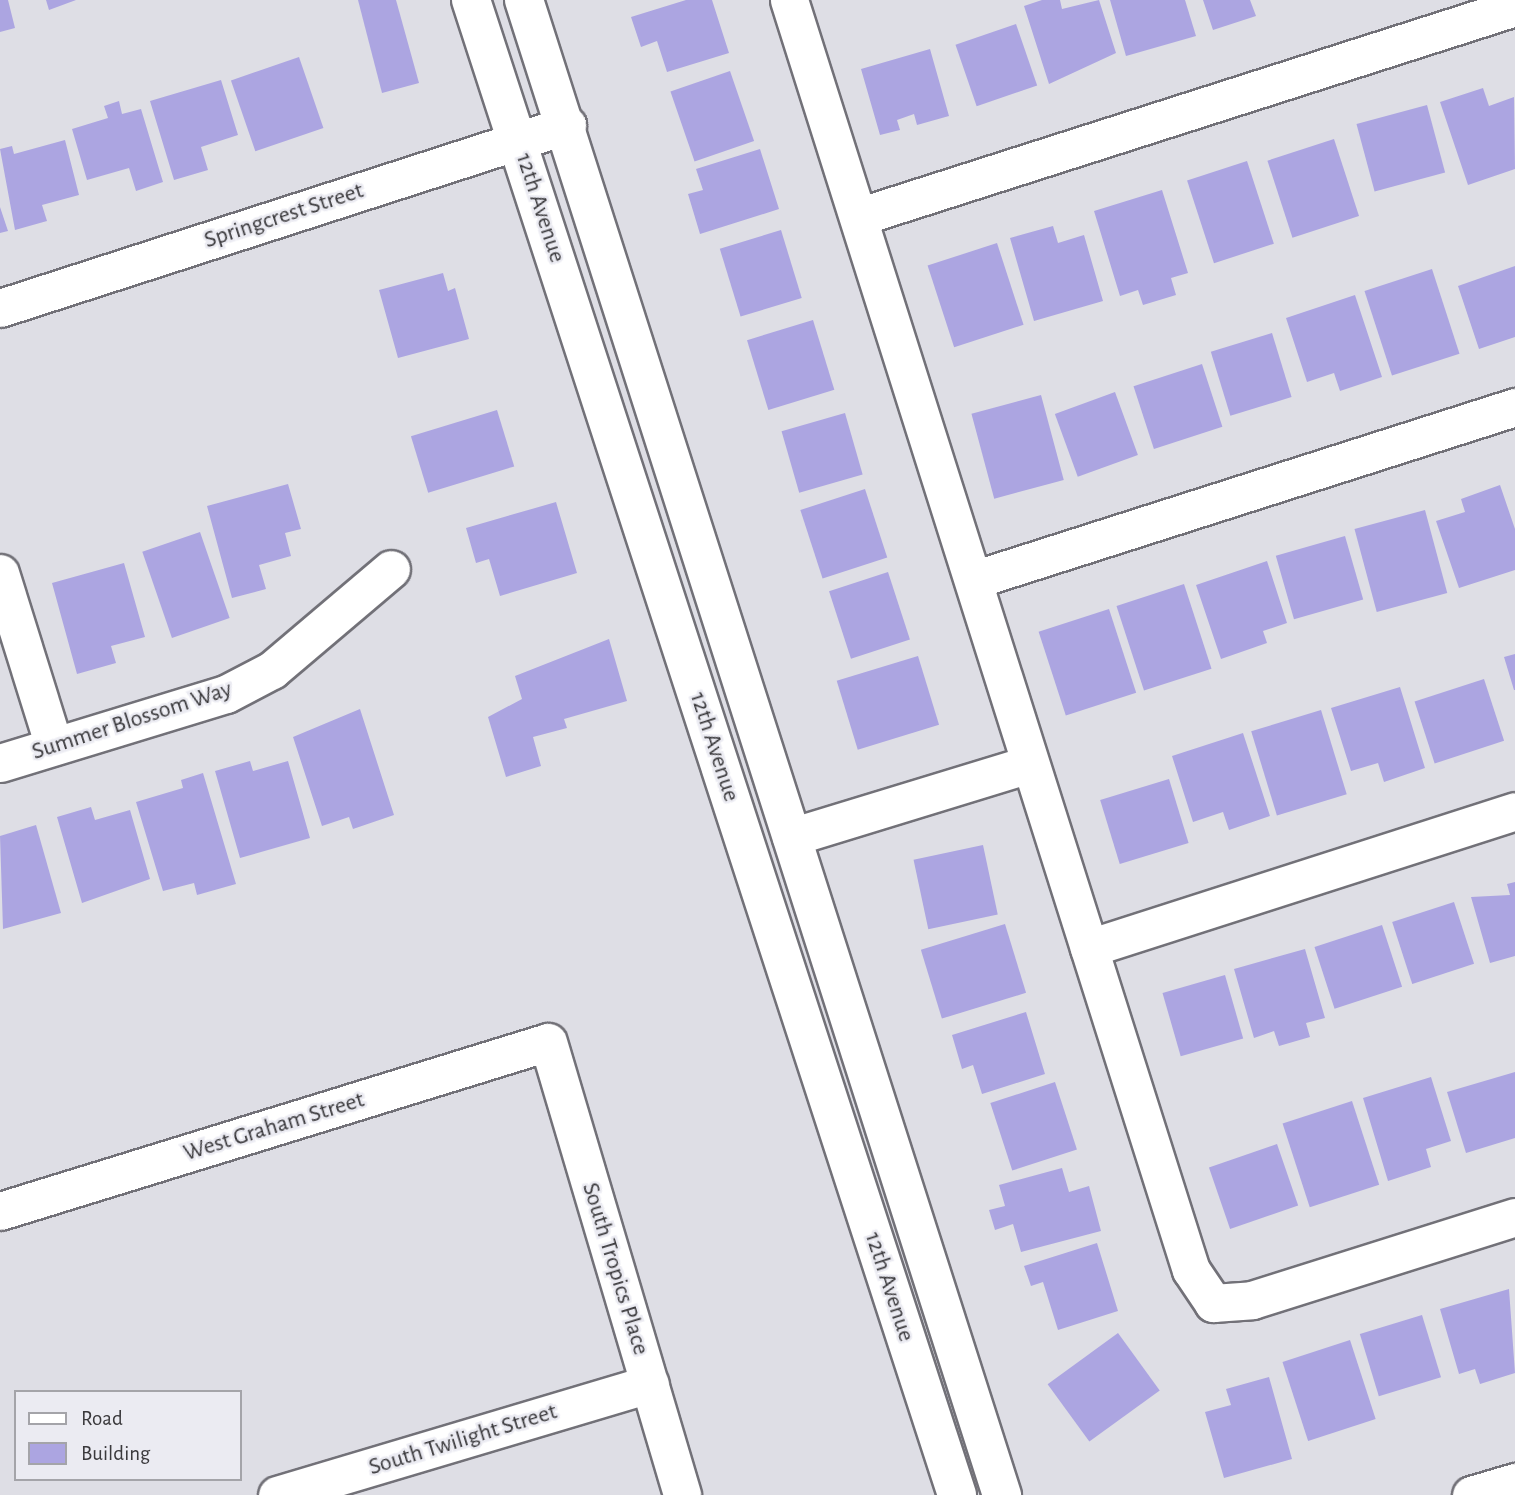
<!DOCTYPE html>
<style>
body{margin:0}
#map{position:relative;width:1515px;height:1495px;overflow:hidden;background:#dedee5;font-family:"Alegreya Sans",sans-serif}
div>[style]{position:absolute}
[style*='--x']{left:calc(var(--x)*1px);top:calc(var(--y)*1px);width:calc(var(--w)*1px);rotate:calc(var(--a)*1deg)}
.building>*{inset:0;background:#aca5e1;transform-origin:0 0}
.roads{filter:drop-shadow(2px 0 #727178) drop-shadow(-2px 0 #727178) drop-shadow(0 2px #727178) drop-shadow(0 -2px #727178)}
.street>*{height:37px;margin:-18.5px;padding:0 18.5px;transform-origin:18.5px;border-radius:18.5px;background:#fff}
.secondary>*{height:38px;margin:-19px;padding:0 19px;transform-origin:19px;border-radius:19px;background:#fff}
span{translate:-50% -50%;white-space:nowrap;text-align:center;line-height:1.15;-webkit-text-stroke:5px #ebebf2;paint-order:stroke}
.street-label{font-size:24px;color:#3a393c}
.legend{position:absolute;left:14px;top:1390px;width:228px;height:91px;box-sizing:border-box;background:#ebebf2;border:2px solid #a4a4a9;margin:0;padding:9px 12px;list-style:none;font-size:21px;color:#3a393c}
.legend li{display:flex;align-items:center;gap:14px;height:35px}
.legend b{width:35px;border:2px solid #a4a4a9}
</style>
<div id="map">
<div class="building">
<div style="clip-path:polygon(0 0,8px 0,15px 28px,0 32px)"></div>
<div style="clip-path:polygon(46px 0,76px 0,49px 10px)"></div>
<div style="clip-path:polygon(358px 0,396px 0,419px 83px,382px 93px)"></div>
<div style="clip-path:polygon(686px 0,712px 0,729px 53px,667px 72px,657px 41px,641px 47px,631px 17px)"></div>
<div style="clip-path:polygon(1042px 0,1060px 0,1062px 9px,1099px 0,1116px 53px,1049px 84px,1024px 6px)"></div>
<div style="clip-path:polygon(1110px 0,1185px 0,1196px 36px,1126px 56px)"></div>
<div style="clip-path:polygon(1203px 0,1250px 0,1256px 16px,1213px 30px)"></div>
<div style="left:1016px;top:24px;width:65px;height:64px;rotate:71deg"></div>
<div style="clip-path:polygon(930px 49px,949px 116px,917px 125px,914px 114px,897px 120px,900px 130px,880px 135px,861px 69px)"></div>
<div style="left:299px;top:57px;width:75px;height:72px;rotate:71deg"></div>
<div style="left:730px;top:71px;width:74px;height:63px;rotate:71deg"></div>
<div style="clip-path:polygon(221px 80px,238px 135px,201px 147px,208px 170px,174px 180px,150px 101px)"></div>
<div style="clip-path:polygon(1483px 88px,1489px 106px,1514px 97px,1515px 169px,1468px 185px,1440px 102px)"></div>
<div style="clip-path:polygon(119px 101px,122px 114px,141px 109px,163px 182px,136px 191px,129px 168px,87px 180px,72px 129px,108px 118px,104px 106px)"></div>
<div style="left:1427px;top:105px;width:70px;height:73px;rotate:75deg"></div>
<div style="left:1334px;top:139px;width:81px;height:70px;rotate:72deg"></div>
<div style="clip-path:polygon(65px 140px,79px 195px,42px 205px,47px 221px,15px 230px,0 149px,12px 146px,14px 154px)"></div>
<div style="clip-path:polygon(760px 149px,779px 209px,700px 234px,688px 194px,703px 190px,696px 169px)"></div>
<div style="left:1247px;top:161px;width:87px;height:63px;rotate:72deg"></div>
<div style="clip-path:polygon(1162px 190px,1188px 273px,1171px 278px,1176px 295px,1143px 305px,1138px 290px,1120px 296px,1094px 211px)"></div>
<div style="clip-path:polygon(0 207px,8px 231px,0 233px)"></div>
<div style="clip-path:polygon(1053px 226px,1058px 243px,1084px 235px,1103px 301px,1034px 321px,1010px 238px)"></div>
<div style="left:781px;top:230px;width:71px;height:64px;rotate:73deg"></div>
<div style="left:997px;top:243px;width:86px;height:73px;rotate:72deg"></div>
<div style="clip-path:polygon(1515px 266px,1515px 337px,1479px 349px,1458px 286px)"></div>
<div style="left:1432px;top:269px;width:89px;height:71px;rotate:72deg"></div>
<div style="clip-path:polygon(443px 273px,448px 291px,455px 288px,469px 339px,398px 358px,379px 290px)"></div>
<div style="clip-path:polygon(1355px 295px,1382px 377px,1340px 391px,1334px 373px,1307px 382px,1286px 318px)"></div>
<div style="left:813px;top:320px;width:73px;height:69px;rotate:73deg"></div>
<div style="left:1272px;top:333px;width:67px;height:64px;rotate:73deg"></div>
<div style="left:1202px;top:364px;width:66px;height:72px;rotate:72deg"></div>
<div style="left:1115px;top:392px;width:67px;height:64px;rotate:70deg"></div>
<div style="left:1041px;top:395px;width:88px;height:72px;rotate:75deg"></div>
<div style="left:497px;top:410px;width:59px;height:90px;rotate:73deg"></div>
<div style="left:845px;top:413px;width:64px;height:66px;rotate:74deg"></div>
<div style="clip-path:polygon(288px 484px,301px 529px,285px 533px,291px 556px,259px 565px,266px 589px,232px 598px,207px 506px)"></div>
<div style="clip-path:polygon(1500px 485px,1515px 529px,1515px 570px,1459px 588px,1436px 521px,1465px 512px,1461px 499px)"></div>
<div style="left:865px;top:489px;width:72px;height:68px;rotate:72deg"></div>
<div style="clip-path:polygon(556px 502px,577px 573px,500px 596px,489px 559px,476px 563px,466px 528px)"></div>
<div style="left:1425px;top:510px;width:86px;height:73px;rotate:75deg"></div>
<div style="left:200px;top:532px;width:91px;height:61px;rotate:71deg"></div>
<div style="left:1345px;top:536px;width:66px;height:72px;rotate:74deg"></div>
<div style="clip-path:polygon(1267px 561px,1287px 623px,1263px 631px,1267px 643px,1221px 659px,1196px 585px)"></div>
<div style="clip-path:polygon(124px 563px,145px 637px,111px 646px,116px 663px,77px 674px,52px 583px)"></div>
<div style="left:888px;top:572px;width:71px;height:62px;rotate:72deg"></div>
<div style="left:1184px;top:584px;width:89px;height:71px;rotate:72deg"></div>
<div style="left:1109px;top:609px;width:88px;height:74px;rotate:72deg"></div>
<div style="clip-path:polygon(609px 639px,627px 701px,564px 719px,567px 728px,533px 737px,541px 766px,506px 777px,488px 717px,522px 699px,515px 676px)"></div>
<div style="clip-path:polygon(1515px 654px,1515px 690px,1514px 690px,1504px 657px)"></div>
<div style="left:918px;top:656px;width:72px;height:85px;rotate:73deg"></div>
<div style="left:1484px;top:679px;width:65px;height:73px;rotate:72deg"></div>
<div style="clip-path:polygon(1400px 687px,1425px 768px,1384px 782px,1378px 763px,1351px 771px,1331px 708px)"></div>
<div style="clip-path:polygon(360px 709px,394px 815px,353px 829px,349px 817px,322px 826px,293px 737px)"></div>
<div style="left:1321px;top:710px;width:88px;height:73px;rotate:73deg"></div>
<div style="clip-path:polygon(1243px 733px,1270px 816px,1229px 830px,1223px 812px,1193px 822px,1172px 756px)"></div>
<div style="clip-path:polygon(250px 761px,253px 771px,288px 761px,310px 838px,240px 858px,215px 771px)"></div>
<div style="clip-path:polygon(203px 773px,236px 884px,197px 895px,194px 883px,163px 891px,136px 802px,183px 788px,181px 780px)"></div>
<div style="left:1169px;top:779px;width:67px;height:72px;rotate:73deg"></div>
<div style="clip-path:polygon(91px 807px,95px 820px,130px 810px,150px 879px,82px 903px,57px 817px)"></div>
<div style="clip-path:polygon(36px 825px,61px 913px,3px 929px,0 836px)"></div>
<div style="left:983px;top:845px;width:71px;height:71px;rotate:78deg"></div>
<div style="clip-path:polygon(1515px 882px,1515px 956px,1490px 963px,1471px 897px,1510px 895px,1507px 884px)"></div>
<div style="left:1454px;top:902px;width:65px;height:65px;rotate:72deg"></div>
<div style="left:1005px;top:924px;width:72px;height:88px;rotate:73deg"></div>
<div style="left:1382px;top:925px;width:65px;height:71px;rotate:72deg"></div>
<div style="clip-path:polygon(1305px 949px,1325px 1018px,1306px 1023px,1310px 1037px,1279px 1046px,1274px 1031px,1254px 1038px,1234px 969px)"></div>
<div style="left:1225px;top:975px;width:66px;height:65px;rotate:74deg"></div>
<div style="clip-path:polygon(1026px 1012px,1045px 1074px,982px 1094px,973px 1065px,962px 1069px,952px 1035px)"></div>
<div style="clip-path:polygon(1515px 1072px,1515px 1138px,1466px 1153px,1447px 1092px)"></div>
<div style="clip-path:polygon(1431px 1077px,1451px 1141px,1426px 1149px,1431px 1167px,1388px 1181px,1363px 1098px)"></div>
<div style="left:1055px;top:1082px;width:71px;height:68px;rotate:72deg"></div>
<div style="left:1352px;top:1101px;width:88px;height:73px;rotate:72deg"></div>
<div style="left:1277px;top:1144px;width:65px;height:72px;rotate:71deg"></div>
<div style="clip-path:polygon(1062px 1168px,1069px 1192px,1089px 1186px,1101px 1231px,1021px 1252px,1013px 1224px,995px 1230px,989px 1210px,1005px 1206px,999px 1185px)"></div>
<div style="clip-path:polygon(1097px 1243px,1118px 1311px,1058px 1330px,1043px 1282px,1031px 1286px,1024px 1266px)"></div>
<div style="clip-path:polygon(1509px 1289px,1515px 1373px,1480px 1384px,1475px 1369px,1459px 1374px,1440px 1309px)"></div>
<div style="left:1422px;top:1315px;width:65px;height:65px;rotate:73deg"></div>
<div style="left:1118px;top:1333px;width:71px;height:87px;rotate:54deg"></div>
<div style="left:1350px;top:1340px;width:83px;height:71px;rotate:72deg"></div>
<div style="clip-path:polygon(1269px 1377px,1292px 1459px,1224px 1478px,1205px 1412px,1231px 1405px,1226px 1389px)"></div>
</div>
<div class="roads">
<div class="street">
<div style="--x:789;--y:0;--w:1332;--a:72.44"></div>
<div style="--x:1191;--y:1270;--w:40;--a:56"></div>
<div style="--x:1213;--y:1303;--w:39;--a:-4"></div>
<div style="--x:1252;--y:1300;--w:276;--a:-17.5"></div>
<div style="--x:861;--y:216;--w:687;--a:-17.72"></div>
<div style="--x:0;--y:308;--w:596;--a:-17.89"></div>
<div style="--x:0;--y:573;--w:181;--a:72.7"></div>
<div style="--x:973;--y:580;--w:569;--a:-17.7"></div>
<div style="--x:0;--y:763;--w:236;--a:-17"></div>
<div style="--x:226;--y:694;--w:52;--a:-27.6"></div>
<div style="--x:272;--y:670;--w:156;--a:-40.3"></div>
<div style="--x:791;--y:837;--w:247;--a:-17"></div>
<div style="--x:1089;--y:948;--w:447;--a:-17.8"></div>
<div style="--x:0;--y:1211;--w:573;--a:-17.14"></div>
<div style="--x:548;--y:1042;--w:472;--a:73.5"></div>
<div style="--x:277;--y:1495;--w:389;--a:-16.6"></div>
<div style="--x:1471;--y:1495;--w:46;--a:-16.5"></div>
</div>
<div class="secondary">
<div style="--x:471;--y:0;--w:1572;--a:71.99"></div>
<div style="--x:524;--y:0;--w:1570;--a:72.27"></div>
</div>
</div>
<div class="street-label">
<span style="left:540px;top:208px;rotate:72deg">12th Avenue</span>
<span style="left:284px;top:216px;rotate:-18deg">Springcrest Street</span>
<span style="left:132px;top:721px;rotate:-18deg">Summer Blossom Way</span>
<span style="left:714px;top:747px;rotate:72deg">12th Avenue</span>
<span style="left:274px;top:1127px;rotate:-17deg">West Graham Street</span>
<span style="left:615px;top:1269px;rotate:73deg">South Tropics Place</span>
<span style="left:889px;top:1287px;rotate:72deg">12th Avenue</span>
<span style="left:463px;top:1440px;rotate:-17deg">South Twilight Street</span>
</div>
<ul class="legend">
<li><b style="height:9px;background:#fff"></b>Road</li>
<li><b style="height:19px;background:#aca5e1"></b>Building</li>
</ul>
</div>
